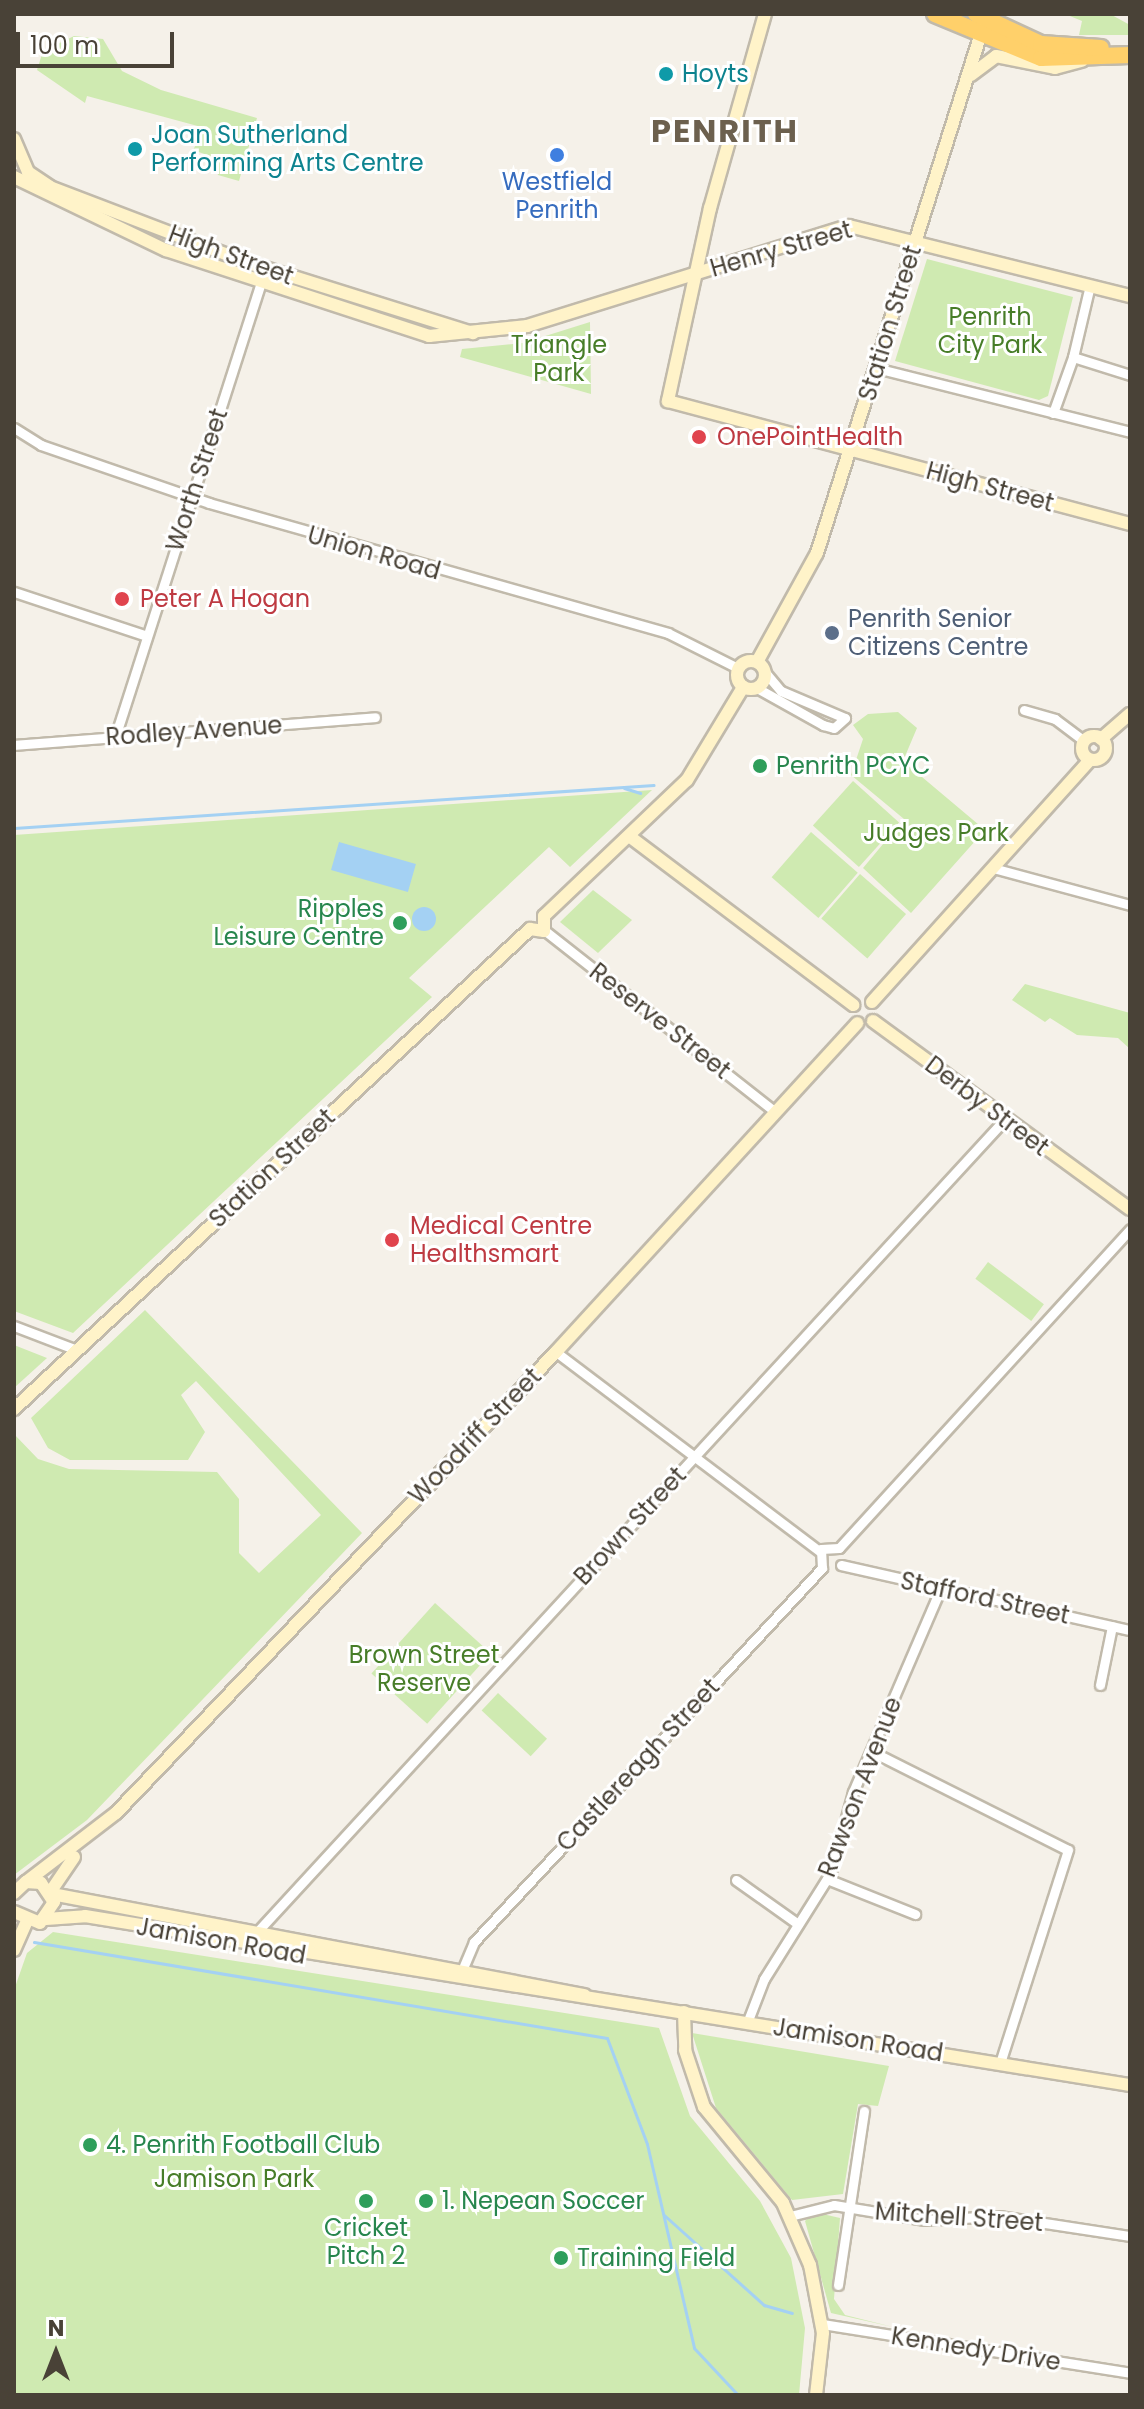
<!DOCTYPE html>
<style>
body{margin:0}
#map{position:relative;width:1144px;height:2409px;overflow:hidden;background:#f5f1e9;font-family:Poppins,sans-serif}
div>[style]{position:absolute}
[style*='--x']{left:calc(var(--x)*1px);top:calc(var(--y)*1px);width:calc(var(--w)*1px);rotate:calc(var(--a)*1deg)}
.green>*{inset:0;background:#cfeab1;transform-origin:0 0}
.water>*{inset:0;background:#a4d1f3;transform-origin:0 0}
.round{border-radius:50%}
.stream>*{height:3px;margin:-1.5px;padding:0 1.5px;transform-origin:1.5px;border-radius:1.5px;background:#a4d1f3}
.roads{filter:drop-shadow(2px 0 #c1baab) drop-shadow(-2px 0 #c1baab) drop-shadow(0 2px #c1baab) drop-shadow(0 -2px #c1baab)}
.street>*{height:9px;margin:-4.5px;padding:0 4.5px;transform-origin:4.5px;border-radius:4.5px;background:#fff}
.secondary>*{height:12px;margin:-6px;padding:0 6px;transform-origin:6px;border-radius:6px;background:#fff3c9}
.secondary>.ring{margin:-6px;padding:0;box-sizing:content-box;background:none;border:12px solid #fff3c9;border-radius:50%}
.highway>*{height:16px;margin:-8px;padding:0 8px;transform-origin:8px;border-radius:8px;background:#ffd06a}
.dots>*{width:22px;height:22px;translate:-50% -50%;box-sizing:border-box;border:4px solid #fff;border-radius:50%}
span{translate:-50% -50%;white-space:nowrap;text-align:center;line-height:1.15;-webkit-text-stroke:6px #fff;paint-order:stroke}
.culture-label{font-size:24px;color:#0d838f}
.left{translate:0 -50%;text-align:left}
.shop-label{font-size:24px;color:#366cbe}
.street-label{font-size:24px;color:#494237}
.park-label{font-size:24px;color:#477d28}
.health-label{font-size:24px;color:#be3a42}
.service-label{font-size:24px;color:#4e5e75}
.leisure-label{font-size:24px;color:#27864d}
.right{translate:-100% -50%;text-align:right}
.district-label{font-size:32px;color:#6c604e;font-weight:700;letter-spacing:2px}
.frame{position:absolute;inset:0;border:16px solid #494237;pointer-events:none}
.north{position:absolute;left:16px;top:2313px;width:80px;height:80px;-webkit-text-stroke:6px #fff;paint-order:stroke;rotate:0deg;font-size:22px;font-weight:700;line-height:32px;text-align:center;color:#494237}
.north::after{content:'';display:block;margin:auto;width:28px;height:36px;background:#494237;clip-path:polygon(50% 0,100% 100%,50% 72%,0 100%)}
.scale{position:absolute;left:16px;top:32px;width:158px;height:36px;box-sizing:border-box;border:4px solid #494237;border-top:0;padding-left:10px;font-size:24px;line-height:28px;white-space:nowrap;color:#494237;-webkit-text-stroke:6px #fff;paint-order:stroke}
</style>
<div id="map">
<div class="green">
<div style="clip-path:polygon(1065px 14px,1110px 14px,1130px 25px,1130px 35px,1079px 35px,1082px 21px)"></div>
<div style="clip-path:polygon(74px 36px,103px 39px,122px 71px,161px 90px,257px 118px,239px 181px,218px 175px,210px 156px,193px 150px,205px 128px,87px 96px,85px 103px,37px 70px,43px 51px)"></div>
<div style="clip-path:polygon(927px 259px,1073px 297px,1048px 396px,1039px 400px,895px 361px)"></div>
<div style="clip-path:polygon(590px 322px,591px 394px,460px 357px,462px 349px,523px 343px)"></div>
<div style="clip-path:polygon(898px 712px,917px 728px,903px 761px,985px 830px,911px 913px,863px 868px,904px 819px,851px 775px,863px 739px,853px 725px,868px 714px)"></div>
<div style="left:853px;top:781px;width:62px;height:60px;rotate:42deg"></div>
<div style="clip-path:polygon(652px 790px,570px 867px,549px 847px,409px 978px,432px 997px,73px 1333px,14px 1311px,14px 835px)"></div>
<div style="left:811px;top:832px;width:62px;height:60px;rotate:41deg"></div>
<div style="left:860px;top:874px;width:61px;height:59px;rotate:41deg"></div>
<div style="clip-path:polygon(593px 890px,632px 920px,598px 953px,560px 922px)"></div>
<div style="clip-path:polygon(1025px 984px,1130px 1013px,1130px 1049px,1118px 1038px,1077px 1035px,1050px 1018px,1045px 1022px,1012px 1000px)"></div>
<div style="left:988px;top:1262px;width:70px;height:21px;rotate:37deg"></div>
<div style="clip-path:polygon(145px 1310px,362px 1533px,87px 1820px,14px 1875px,14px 1434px,38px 1459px,69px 1469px,217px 1472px,239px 1499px,239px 1553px,259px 1573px,321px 1515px,196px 1381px,181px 1395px,205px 1432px,188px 1460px,70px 1460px,48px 1448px,31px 1418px)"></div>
<div style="clip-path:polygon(14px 1345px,47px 1358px,14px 1388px)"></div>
<div style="left:435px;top:1603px;width:75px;height:95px;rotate:42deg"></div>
<div style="left:498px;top:1693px;width:67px;height:24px;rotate:43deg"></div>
<div style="clip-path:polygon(53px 1932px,659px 2028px,690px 2116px,760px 2201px,791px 2258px,805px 2328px,799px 2395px,14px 2395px,14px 1990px,27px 1953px)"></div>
<div style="clip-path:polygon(692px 2033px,889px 2066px,878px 2106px,858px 2104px,843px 2194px,792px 2200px,716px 2108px)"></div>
<div style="clip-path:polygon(814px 2212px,840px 2218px,834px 2299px,845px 2315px,893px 2327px,831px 2313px,805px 2221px)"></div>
</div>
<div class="water">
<div style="left:339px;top:842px;width:80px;height:29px;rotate:16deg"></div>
<div class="round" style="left:412px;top:907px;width:24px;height:24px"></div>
</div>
<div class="stream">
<div style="--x:624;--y:788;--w:17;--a:17"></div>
<div style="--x:14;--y:828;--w:641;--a:-3.84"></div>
<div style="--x:34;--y:1942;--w:581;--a:9.51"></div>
<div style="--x:607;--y:2038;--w:113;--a:69.3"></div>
<div style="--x:647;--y:2144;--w:209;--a:77"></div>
<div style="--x:694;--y:2348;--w:64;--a:46.9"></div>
<div style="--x:664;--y:2215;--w:135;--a:42"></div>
<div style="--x:764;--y:2305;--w:29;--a:16"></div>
</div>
<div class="roads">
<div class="street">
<div style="--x:1073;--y:357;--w:74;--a:-76.7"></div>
<div style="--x:1073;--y:357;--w:60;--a:17.5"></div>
<div style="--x:876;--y:368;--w:262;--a:14.1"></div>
<div style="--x:1053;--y:413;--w:59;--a:-70.3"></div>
<div style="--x:14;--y:428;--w:32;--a:32"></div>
<div style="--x:41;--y:445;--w:178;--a:19"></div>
<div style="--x:209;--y:503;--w:477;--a:15.8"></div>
<div style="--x:668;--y:633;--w:78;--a:26.6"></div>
<div style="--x:14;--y:592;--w:140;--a:18.3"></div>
<div style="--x:764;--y:671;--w:26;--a:50"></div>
<div style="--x:781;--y:691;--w:69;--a:22.9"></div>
<div style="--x:757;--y:688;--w:76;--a:29.3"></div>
<div style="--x:823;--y:725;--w:11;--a:15"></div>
<div style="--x:834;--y:728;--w:15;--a:-42"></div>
<div style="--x:1024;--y:710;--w:32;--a:16"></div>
<div style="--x:1055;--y:719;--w:36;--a:37"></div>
<div style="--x:115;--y:737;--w:485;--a:-72.2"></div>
<div style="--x:14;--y:745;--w:362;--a:-4.4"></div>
<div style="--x:993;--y:868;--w:142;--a:15.1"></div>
<div style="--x:544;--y:930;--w:294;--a:38.2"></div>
<div style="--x:14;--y:1326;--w:67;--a:20.9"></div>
<div style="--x:556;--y:1352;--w:330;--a:37.1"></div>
<div style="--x:839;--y:1548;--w:432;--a:-47.6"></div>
<div style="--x:841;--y:1565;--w:296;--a:12.7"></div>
<div style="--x:822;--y:1568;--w:19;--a:-93"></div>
<div style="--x:821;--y:1549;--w:18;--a:-3"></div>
<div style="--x:1100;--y:1685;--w:60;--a:-78.5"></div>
<div style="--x:871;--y:1751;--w:220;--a:26.7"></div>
<div style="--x:1068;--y:1850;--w:224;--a:107.7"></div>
<div style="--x:827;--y:1879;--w:95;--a:21.7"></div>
<div style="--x:736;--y:1880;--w:76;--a:35.4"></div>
<div style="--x:256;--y:1933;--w:1106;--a:-47.38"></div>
<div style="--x:463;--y:1968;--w:28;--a:-67"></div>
<div style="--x:474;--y:1942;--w:511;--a:-47.06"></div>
<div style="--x:747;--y:2023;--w:47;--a:-68.9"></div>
<div style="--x:764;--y:1979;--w:126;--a:-57.9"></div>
<div style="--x:831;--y:1872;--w:83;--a:-74.6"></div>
<div style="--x:853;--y:1792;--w:222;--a:-66.7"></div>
<div style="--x:790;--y:2216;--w:45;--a:-14"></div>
<div style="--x:834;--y:2205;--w:92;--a:9.4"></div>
<div style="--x:925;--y:2220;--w:74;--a:-3.1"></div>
<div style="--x:999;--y:2216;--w:133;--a:8.7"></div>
<div style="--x:838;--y:2285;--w:176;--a:-81.5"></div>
<div style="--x:822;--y:2324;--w:312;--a:9"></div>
</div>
<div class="secondary">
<div style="--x:765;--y:14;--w:202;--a:105.8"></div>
<div style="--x:710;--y:208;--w:198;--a:102.3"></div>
<div style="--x:668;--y:401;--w:478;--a:14.9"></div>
<div style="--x:971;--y:75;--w:31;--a:-37"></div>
<div style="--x:996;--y:56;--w:60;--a:11.5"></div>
<div style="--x:1055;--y:68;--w:28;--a:-15"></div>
<div style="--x:14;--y:139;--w:36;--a:67"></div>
<div style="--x:28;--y:172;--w:27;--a:34"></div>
<div style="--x:50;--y:187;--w:213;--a:20.9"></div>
<div style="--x:249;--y:263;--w:235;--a:17.4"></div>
<div style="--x:14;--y:177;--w:169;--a:25.7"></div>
<div style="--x:166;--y:250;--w:277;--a:18.1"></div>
<div style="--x:429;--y:336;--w:99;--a:-5.8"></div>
<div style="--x:527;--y:326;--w:337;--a:-17.3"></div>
<div style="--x:849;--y:226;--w:290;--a:14"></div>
<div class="ring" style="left:737px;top:661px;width:16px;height:16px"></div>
<div style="--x:757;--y:662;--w:124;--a:-61.2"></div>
<div style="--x:817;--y:553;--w:552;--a:-72.48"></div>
<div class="ring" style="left:1082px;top:736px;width:12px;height:12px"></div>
<div style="--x:1101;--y:739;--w:38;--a:-41"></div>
<div style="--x:629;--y:836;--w:281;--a:37"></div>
<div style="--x:544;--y:916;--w:197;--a:-43.6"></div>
<div style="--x:687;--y:780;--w:109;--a:-58.9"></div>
<div style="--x:530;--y:929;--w:14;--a:8"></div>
<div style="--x:544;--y:931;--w:15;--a:-90"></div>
<div style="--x:872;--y:1002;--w:326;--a:-48"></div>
<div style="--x:873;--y:1021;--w:318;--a:36.2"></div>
<div style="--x:14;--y:1409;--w:705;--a:-42.93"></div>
<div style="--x:26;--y:1882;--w:113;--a:-37.5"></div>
<div style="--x:116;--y:1813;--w:637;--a:-46.34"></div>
<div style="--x:556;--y:1352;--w:446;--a:-47.5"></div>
<div style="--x:51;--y:1891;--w:41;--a:-55.9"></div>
<div style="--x:14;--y:1893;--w:16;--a:-43"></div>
<div style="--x:26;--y:1882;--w:15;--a:4"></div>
<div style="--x:41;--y:1883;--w:23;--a:56"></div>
<div style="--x:54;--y:1902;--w:25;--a:124"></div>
<div style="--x:40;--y:1923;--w:28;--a:-157"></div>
<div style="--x:52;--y:1894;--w:542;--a:10.75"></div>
<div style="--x:46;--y:1919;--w:39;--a:-4"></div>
<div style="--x:85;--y:1916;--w:1059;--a:9.19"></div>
<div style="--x:14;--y:1950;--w:30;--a:-66"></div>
<div style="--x:684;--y:2012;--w:38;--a:88"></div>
<div style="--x:685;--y:2050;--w:60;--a:71.6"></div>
<div style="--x:704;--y:2107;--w:124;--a:50.5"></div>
<div style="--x:783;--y:2203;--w:68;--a:66.5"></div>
<div style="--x:810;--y:2265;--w:69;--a:79.2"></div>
<div style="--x:823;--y:2333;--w:62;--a:96.4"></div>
</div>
<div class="highway">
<div style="--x:935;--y:14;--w:115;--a:22.5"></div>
<div style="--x:1041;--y:58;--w:89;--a:-1.9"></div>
<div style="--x:976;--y:14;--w:72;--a:24.8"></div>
<div style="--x:1041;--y:44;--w:60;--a:3.8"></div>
</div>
</div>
<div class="dots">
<div style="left:666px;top:74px;background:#0f9aa8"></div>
<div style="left:135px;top:149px;background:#0f9aa8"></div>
<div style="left:557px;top:155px;background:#3f7fe0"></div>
<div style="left:699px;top:437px;background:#e0444e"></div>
<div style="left:122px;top:599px;background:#e0444e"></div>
<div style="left:832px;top:633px;background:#5c6f8a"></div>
<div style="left:760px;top:766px;background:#2e9e5b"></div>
<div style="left:400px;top:923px;background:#2e9e5b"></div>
<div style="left:392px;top:1240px;background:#e0444e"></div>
<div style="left:90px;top:2145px;background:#2e9e5b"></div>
<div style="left:366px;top:2201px;background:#2e9e5b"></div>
<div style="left:426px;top:2201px;background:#2e9e5b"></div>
<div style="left:561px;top:2258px;background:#2e9e5b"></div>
</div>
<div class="culture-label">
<span class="left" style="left:682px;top:74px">Hoyts</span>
<span class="left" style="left:151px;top:149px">Joan Sutherland<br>Performing Arts Centre</span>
</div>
<div class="shop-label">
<span style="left:557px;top:196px">Westfield<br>Penrith</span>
</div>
<div class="street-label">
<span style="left:781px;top:249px;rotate:-16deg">Henry Street</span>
<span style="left:231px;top:255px;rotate:20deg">High Street</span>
<span style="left:890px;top:323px;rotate:-73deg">Station Street</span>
<span style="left:197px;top:480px;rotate:-72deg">Worth Street</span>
<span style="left:990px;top:487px;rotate:15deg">High Street</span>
<span style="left:374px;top:553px;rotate:16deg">Union Road</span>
<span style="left:194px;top:731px;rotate:-4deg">Rodley Avenue</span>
<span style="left:660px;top:1021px;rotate:38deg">Reserve Street</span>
<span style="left:987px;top:1106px;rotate:37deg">Derby Street</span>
<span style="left:272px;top:1168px;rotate:-43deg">Station Street</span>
<span style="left:475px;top:1436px;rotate:-46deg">Woodriff Street</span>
<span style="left:630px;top:1526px;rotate:-47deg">Brown Street</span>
<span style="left:985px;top:1598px;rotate:12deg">Stafford Street</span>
<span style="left:638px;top:1765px;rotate:-47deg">Castlereagh Street</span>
<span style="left:860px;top:1787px;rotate:-69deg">Rawson Avenue</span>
<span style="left:221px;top:1941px;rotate:10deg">Jamison Road</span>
<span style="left:858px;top:2040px;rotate:9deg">Jamison Road</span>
<span style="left:959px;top:2217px;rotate:4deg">Mitchell Street</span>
<span style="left:976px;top:2349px;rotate:9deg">Kennedy Drive</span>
</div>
<div class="park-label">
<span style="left:990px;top:331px">Penrith<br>City Park</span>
<span style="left:559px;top:359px">Triangle<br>Park</span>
<span style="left:936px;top:833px">Judges Park</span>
<span style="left:424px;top:1669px">Brown Street<br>Reserve</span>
<span style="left:234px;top:2179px">Jamison Park</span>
</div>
<div class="health-label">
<span class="left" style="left:717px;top:437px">OnePointHealth</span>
<span class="left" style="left:140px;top:599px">Peter A Hogan</span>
<span class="left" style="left:410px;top:1240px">Medical Centre<br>Healthsmart</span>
</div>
<div class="service-label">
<span class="left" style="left:848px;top:633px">Penrith Senior<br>Citizens Centre</span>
</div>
<div class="leisure-label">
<span class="left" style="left:776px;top:766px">Penrith PCYC</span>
<span class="right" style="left:384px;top:923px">Ripples<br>Leisure Centre</span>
<span class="left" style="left:106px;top:2145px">4. Penrith Football Club</span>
<span class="left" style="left:442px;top:2201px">1. Nepean Soccer</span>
<span style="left:366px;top:2242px">Cricket<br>Pitch 2</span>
<span class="left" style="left:577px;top:2258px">Training Field</span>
</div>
<div class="district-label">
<span style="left:725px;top:131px">PENRITH</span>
</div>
<div class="frame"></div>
<div class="north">N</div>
<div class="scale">100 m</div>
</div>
